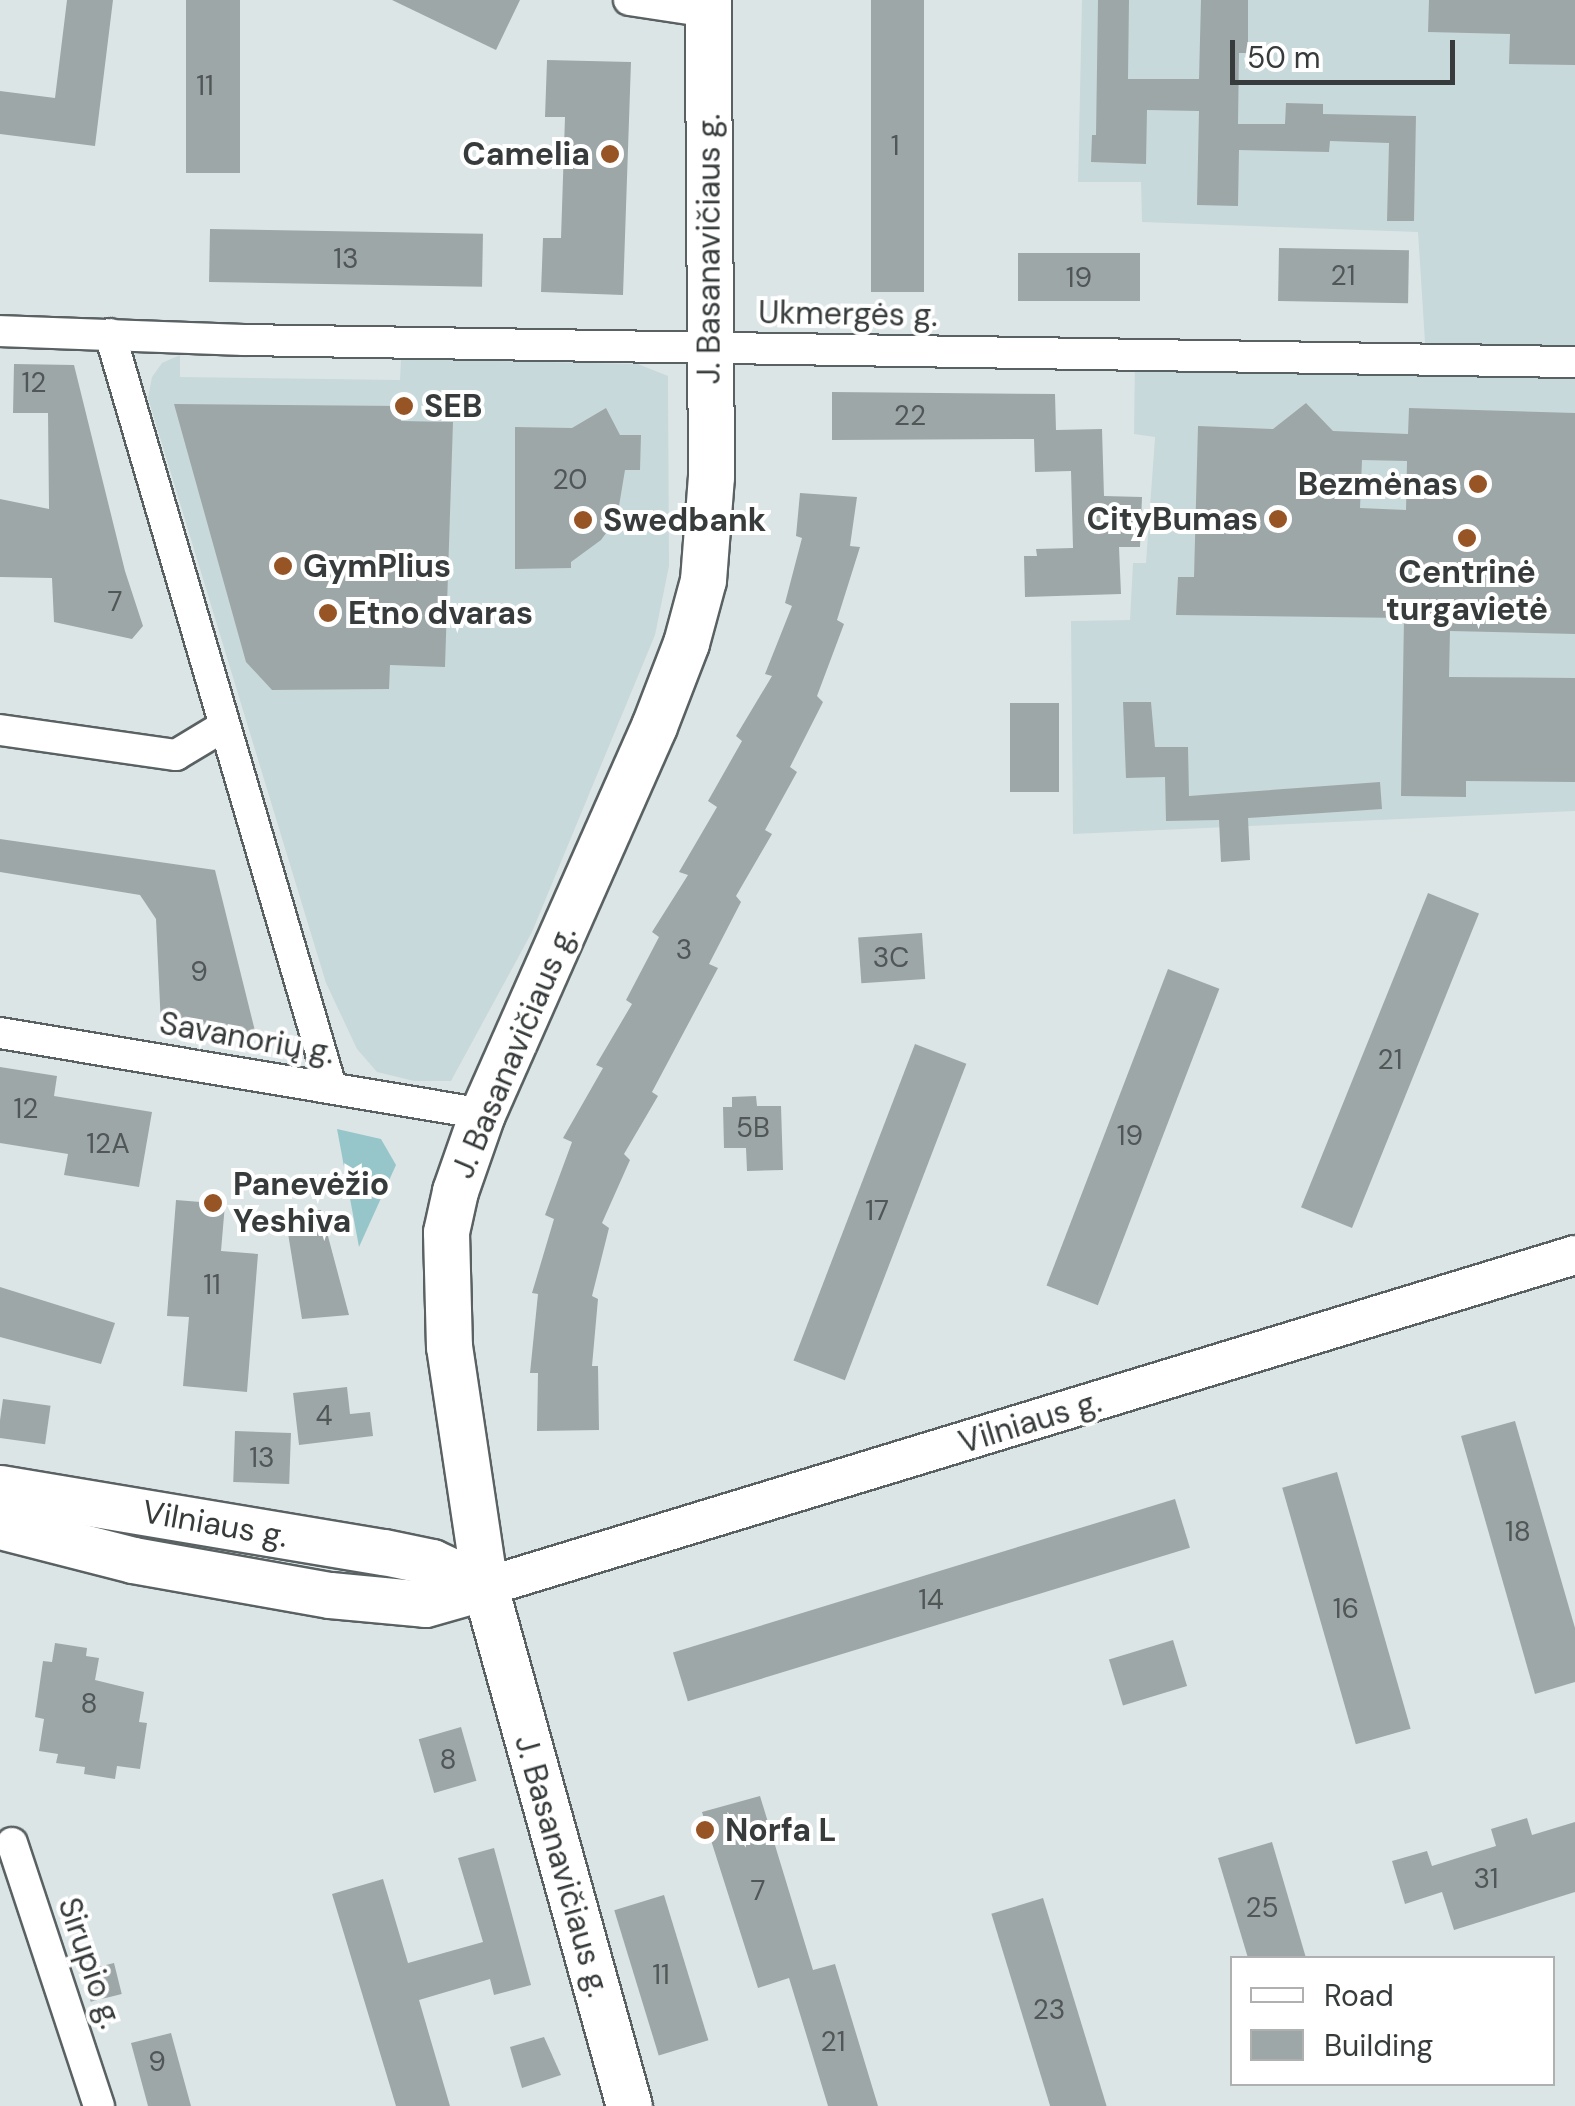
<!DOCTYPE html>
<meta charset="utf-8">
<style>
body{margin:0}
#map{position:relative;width:1575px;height:2106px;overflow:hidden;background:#dce5e6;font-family:"DM Sans",sans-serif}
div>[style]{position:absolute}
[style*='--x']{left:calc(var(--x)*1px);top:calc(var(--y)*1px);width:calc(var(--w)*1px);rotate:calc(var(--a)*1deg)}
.built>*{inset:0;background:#c8d9db}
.green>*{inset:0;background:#97c6ca}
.building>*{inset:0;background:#9ea7a8;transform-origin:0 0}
.roads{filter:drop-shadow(2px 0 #596162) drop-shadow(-2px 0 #596162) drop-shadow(0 2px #596162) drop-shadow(0 -2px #596162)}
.minor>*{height:30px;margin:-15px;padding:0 15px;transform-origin:15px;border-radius:15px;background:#fff}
.major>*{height:38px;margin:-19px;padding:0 19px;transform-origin:19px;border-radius:19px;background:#fff}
.highway>*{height:45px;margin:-22.5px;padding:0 22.5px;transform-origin:22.5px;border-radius:22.5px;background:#fff}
.dots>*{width:28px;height:28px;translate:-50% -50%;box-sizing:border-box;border:5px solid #fff;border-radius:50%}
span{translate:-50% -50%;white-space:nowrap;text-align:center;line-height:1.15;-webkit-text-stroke:8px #fff;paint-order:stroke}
.number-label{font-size:28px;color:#515656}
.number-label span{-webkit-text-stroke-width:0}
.poi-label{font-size:32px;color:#373b3b;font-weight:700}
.right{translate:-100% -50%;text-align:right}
.left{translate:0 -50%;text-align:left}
.street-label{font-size:32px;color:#373b3b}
.legend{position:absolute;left:1230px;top:1956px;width:325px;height:130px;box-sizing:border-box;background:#fff;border:2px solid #afb1b1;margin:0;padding:12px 18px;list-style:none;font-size:30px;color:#373b3b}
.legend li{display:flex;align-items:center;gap:20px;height:50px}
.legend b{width:50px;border:2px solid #afb1b1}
.scale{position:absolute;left:1230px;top:40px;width:225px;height:45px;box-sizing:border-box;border:5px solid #373b3b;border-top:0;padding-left:12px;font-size:30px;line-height:35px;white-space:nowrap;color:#373b3b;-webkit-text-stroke:8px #fff;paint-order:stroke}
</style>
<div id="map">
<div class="built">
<div style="clip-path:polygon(1082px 0,1575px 0,1575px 811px,1073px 834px,1071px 621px,1130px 620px,1133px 563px,1146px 563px,1155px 437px,1134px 434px,1135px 353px,1426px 358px,1418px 232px,1142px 222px,1141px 182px,1078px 182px)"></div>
<div style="clip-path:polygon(180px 355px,180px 377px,400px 380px,401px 359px,638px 364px,668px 376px,669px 566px,655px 635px,532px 932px,451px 1081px,414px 1081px,377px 1072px,357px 1049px,326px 983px,148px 398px,152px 377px,162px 363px)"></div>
</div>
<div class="green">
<div style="clip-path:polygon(337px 1129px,381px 1139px,396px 1165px,359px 1247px)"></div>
</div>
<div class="building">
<div style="clip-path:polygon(67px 0,113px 0,95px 146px,0 134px,0 91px,55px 98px)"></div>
<div style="left:186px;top:0;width:54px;height:173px"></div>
<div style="clip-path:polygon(392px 0,520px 0,496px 50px)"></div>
<div style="left:871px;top:0;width:53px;height:292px"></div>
<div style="clip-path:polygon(1098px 0,1129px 0,1128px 79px,1199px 79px,1201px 0,1248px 0,1248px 53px,1239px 53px,1238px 124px,1285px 124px,1286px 103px,1323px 104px,1323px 114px,1416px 116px,1414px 221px,1387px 221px,1389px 143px,1330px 141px,1329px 152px,1239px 150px,1238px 206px,1197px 205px,1199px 111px,1147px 110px,1146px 164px,1091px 162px,1092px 135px,1096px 135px)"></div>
<div style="clip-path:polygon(1429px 0,1575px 0,1575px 65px,1509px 64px,1510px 34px,1428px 32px)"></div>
<div style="clip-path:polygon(547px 60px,631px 62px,623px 295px,541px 292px,543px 238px,561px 238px,565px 117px,545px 117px)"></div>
<div style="left:210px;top:229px;width:273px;height:53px;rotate:1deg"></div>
<div style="left:1279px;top:248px;width:130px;height:53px;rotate:1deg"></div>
<div style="left:1018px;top:253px;width:122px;height:48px"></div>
<div style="clip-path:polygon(14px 364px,74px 365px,125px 571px,143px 626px,132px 639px,54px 622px,52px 578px,0 577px,0 499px,49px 509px,48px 413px,13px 413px)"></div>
<div style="clip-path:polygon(832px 392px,1055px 394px,1056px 430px,1102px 429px,1104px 496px,1142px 497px,1140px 547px,1119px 547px,1121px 594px,1025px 597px,1024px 556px,1037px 556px,1036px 549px,1073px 548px,1071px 471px,1035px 472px,1034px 439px,832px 440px)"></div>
<div style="clip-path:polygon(evenodd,1306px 403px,1333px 431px,1408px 434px,1409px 408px,1575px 413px,1575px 634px,1450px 631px,1449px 677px,1575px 678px,1575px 782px,1466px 781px,1466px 797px,1401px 796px,1404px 618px,1176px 615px,1178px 577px,1194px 577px,1198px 426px,1273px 429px,1306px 403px,1362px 460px,1407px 461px,1406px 510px,1360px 508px,1362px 460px)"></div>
<div style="clip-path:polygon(174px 404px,401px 406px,401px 421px,453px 422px,445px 667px,390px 665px,389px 689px,272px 690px,246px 662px)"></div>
<div style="clip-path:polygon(606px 408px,620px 435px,641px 435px,640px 470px,625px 470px,617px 518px,601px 540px,571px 562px,571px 568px,515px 569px,515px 427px,572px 428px)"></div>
<div style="clip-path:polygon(800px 493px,857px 497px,850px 546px,860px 547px,837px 620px,844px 624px,817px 696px,823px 702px,790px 767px,797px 772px,765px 830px,772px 834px,736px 896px,741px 902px,709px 964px,718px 968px,652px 1092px,658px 1096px,624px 1154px,630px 1160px,602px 1223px,609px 1228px,592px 1296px,598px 1299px,592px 1366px,598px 1366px,599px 1430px,537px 1431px,538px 1373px,530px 1373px,538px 1294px,532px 1293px,554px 1219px,545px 1215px,572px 1142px,563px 1138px,603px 1068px,596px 1065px,632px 1004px,626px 1000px,659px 937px,652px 932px,688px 875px,679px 872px,717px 807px,708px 801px,742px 741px,736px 736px,772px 676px,765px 674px,792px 606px,785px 603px,802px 538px,796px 536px)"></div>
<div style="clip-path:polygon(1123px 702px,1151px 702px,1155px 747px,1188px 747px,1189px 796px,1380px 782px,1382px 809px,1248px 818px,1250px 860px,1221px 862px,1219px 820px,1166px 821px,1165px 777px,1126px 778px)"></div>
<div style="left:1010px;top:703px;width:49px;height:89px"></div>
<div style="clip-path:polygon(0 839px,215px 870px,257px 1039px,161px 1026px,156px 919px,140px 895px,0 872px)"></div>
<div style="left:1428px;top:893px;width:55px;height:339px;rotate:22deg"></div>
<div style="left:922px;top:933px;width:46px;height:64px;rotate:86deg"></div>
<div style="left:1168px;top:969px;width:55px;height:339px;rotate:21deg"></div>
<div style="left:915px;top:1044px;width:55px;height:339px;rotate:21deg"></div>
<div style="clip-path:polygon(0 1067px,57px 1076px,54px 1096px,152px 1112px,139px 1187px,64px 1175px,68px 1154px,0 1143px)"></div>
<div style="clip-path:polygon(756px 1096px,757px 1106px,781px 1106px,783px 1170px,747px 1171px,746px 1148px,724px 1148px,723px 1107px,732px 1107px,732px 1097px)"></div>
<div style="clip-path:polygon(176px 1200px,225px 1204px,221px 1251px,258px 1254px,247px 1392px,183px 1386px,189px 1317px,167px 1316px)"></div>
<div style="clip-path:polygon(321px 1210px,349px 1315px,302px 1319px,285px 1215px)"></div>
<div style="clip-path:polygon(0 1287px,115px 1323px,101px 1364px,0 1337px)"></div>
<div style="clip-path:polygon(347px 1387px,350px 1414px,370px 1412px,373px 1436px,299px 1445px,293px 1393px)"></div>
<div style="left:3px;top:1399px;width:48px;height:39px;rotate:8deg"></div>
<div style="clip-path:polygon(1515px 1421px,1575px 1628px,1575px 1682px,1535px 1694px,1461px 1436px)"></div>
<div style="left:235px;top:1431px;width:56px;height:51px;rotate:2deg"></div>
<div style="left:1337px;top:1472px;width:267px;height:57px;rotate:74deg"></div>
<div style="left:1175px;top:1499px;width:51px;height:525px;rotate:73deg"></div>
<div style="left:1173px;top:1640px;width:48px;height:67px;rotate:73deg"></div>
<div style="clip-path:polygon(55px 1643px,87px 1648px,86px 1656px,99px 1658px,95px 1680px,144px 1692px,139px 1722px,147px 1723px,140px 1769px,117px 1766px,115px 1779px,84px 1774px,85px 1767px,56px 1763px,58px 1754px,39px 1751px,44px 1719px,35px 1717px,43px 1661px,52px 1662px)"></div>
<div style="left:461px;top:1727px;width:56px;height:44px;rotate:74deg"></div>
<div style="clip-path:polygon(760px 1796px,813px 1970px,835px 1964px,878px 2106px,828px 2106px,789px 1978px,758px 1988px,702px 1812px)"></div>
<div style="clip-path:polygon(1527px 1818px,1532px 1835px,1575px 1822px,1575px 1892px,1454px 1930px,1442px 1892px,1405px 1904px,1392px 1861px,1427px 1851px,1432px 1866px,1496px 1846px,1491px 1829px)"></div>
<div style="clip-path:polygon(1272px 1842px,1306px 1958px,1248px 1958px,1218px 1858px)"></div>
<div style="clip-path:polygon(494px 1848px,531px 1985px,494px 1995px,490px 1979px,419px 2000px,450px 2106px,396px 2106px,332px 1894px,383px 1879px,408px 1963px,483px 1942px,458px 1858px)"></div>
<div style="left:664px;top:1895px;width:152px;height:52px;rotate:73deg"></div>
<div style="left:1043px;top:1898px;width:218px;height:54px;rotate:73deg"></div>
<div style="left:114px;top:1963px;width:32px;height:32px;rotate:76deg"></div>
<div style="clip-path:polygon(171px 2033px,191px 2106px,148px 2106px,131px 2043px)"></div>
<div style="clip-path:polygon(544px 2037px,561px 2075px,522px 2088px,510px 2047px)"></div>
</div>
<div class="roads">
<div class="minor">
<div style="--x:629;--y:0;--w:80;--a:8.6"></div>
<div style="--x:0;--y:331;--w:243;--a:2.1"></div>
<div style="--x:243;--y:340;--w:1332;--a:0.95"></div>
<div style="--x:110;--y:334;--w:785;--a:73.64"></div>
<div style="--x:0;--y:730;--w:178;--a:8.1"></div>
<div style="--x:176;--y:755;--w:56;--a:-31.1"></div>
<div style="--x:0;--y:1033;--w:489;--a:9.5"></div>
<div style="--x:12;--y:1843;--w:277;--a:71.7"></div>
</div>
<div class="major">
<div style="--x:485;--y:1587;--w:1139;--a:-16.94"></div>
</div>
<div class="highway">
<div style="--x:0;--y:1488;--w:389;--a:9.5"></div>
<div style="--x:384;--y:1552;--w:49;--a:11.8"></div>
<div style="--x:432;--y:1562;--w:59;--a:25.3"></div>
<div style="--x:0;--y:1526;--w:137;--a:14.3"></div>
<div style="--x:133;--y:1560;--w:200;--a:10.1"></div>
<div style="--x:330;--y:1595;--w:95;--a:5.4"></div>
<div style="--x:425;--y:1604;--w:62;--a:-15.8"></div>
<div style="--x:629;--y:2106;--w:539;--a:-105.51"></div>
<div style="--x:485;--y:1587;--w:243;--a:-98.5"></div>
<div style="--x:449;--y:1347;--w:115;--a:-91.5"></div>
<div style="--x:446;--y:1232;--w:42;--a:-77.6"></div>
<div style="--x:455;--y:1191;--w:82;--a:-70.7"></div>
<div style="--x:482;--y:1114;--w:424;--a:-66.1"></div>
<div style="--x:654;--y:726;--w:89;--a:-68.9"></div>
<div style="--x:686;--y:643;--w:65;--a:-74.9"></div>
<div style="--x:703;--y:580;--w:103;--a:-85.6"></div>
<div style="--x:711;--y:477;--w:477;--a:-90.4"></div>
</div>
</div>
<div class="dots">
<div style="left:610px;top:154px;background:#975424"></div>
<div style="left:404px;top:406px;background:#975424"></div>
<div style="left:1478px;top:484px;background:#975424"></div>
<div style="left:1278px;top:519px;background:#975424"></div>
<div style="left:583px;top:520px;background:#975424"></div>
<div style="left:1467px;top:538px;background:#975424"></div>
<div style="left:283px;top:566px;background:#975424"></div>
<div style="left:328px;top:613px;background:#975424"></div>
<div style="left:213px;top:1203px;background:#975424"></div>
<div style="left:705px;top:1830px;background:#975424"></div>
</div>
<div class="number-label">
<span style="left:205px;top:86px">11</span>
<span style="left:895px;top:146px">1</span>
<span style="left:346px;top:259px">13</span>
<span style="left:1343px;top:276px">21</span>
<span style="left:1079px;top:278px">19</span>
<span style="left:34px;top:383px">12</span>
<span style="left:910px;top:416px">22</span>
<span style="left:570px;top:480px">20</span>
<span style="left:115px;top:602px">7</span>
<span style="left:684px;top:950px">3</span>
<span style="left:891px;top:958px">3C</span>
<span style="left:199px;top:972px">9</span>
<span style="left:1390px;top:1060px">21</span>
<span style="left:26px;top:1109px">12</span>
<span style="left:753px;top:1128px">5B</span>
<span style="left:1130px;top:1136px">19</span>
<span style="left:108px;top:1144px">12A</span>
<span style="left:877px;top:1211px">17</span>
<span style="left:212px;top:1285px">11</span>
<span style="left:324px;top:1416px">4</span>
<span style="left:262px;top:1458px">13</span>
<span style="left:1518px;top:1532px">18</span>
<span style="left:931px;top:1600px">14</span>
<span style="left:1346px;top:1609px">16</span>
<span style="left:89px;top:1704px">8</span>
<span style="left:448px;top:1760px">8</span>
<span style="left:1486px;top:1879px">31</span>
<span style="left:758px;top:1891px">7</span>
<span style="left:1262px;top:1908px">25</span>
<span style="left:661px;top:1975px">11</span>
<span style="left:1049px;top:2010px">23</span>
<span style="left:833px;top:2042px">21</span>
<span style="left:157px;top:2062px">9</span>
</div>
<div class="poi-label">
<span class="right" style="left:590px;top:154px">Camelia</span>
<span class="left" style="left:424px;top:406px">SEB</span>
<span class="right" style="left:1458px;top:484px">Bezmėnas</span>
<span class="right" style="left:1258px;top:519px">CityBumas</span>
<span class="left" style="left:603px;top:520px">Swedbank</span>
<span class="left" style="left:303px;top:566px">GymPlius</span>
<span style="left:1467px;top:591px">Centrinė<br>turgavietė</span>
<span class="left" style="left:348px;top:613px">Etno dvaras</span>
<span class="left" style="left:233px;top:1203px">Panevėžio<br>Yeshiva</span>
<span class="left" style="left:725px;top:1830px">Norfa L</span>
</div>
<div class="street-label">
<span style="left:709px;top:249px;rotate:-90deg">J. Basanavičiaus g.</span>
<span style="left:848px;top:314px;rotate:1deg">Ukmergės g.</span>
<span style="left:247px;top:1038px;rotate:10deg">Savanorių g.</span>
<span style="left:514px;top:1052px;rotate:-67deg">J. Basanavičiaus g.</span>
<span style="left:1030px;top:1422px;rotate:-17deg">Vilniaus g.</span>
<span style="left:215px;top:1524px;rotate:10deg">Vilniaus g.</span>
<span style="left:562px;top:1866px;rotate:74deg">J. Basanavičiaus g.</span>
<span style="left:90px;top:1963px;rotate:71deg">Sirupio g.</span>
</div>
<ul class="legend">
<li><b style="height:12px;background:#fff"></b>Road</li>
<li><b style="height:28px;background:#9ea7a8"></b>Building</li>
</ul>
<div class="scale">50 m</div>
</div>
